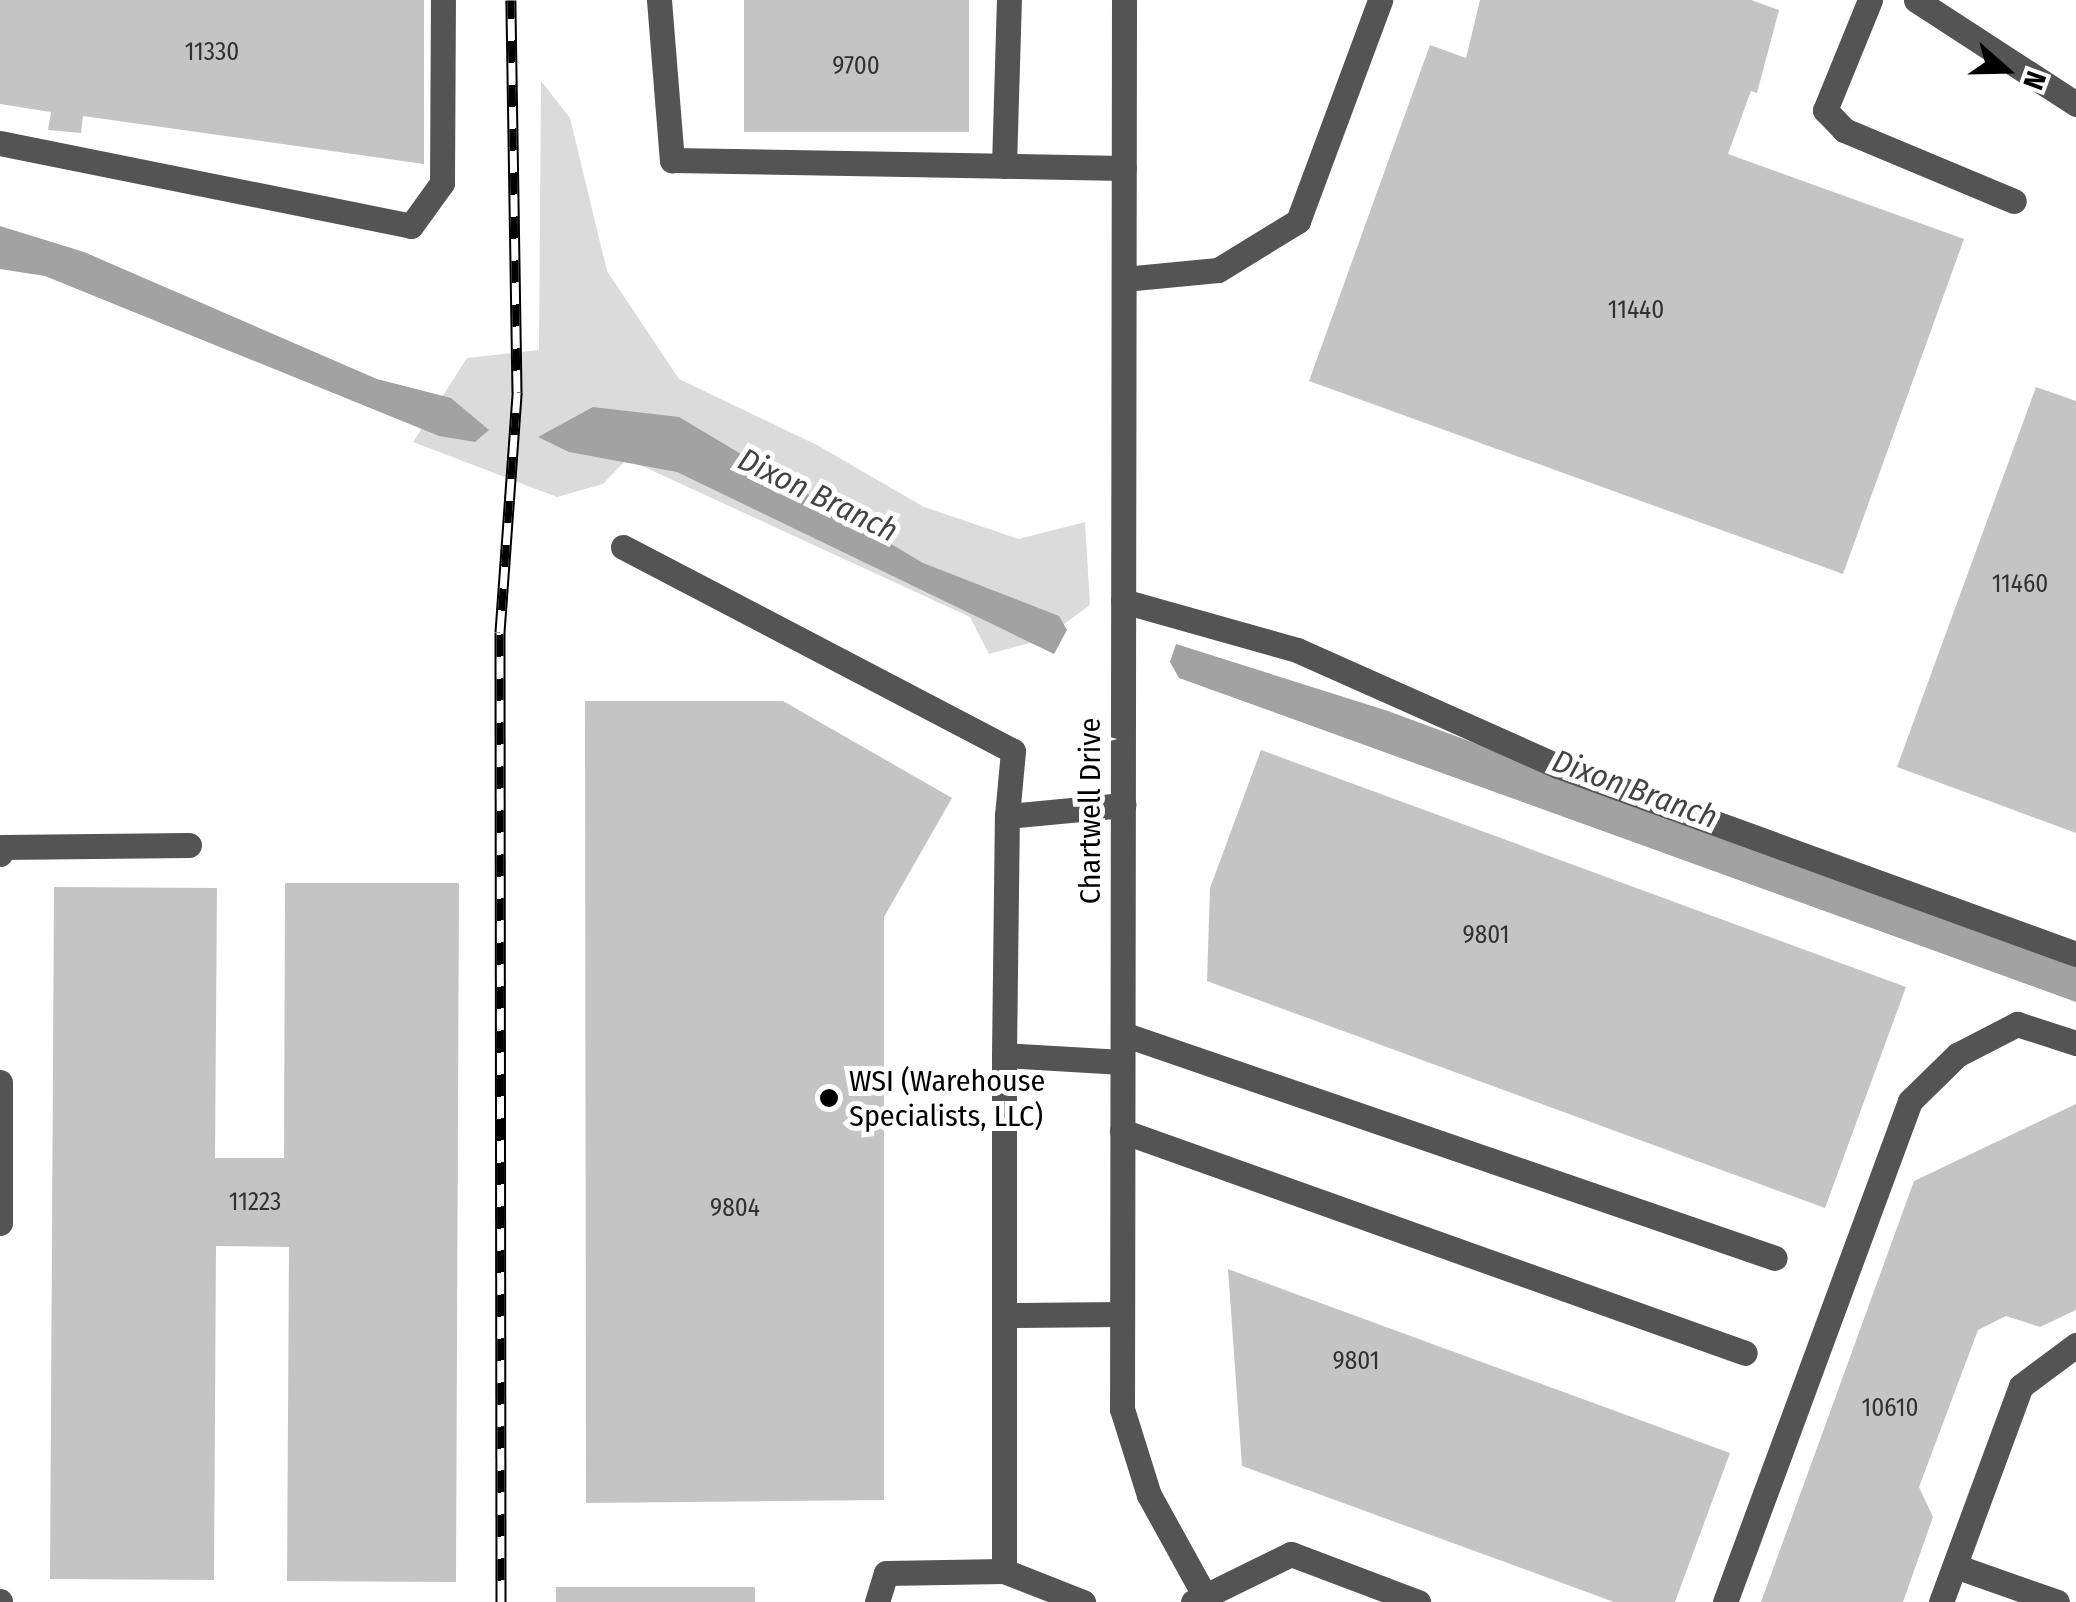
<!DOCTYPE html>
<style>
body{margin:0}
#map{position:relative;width:2076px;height:1602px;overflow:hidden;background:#fff;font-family:"Fira Sans Condensed",sans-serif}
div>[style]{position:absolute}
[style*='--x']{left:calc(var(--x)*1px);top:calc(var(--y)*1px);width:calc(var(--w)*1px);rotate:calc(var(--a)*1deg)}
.green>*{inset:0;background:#dbdbdb}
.water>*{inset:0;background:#a2a2a2}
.building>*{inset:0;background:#c4c4c4;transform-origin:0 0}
.minor>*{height:25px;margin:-12.5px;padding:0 12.5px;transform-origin:12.5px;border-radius:12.5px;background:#545454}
.rail>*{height:11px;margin-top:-5.5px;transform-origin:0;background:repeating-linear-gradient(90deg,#fff 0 22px,#000 0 44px);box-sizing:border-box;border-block:2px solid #000}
.dots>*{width:28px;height:28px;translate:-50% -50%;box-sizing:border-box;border:5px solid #fff;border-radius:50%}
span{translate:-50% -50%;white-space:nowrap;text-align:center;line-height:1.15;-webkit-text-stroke:10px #fff;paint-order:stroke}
.number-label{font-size:25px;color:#313131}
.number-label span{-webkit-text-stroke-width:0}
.street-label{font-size:30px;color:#000}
.poi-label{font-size:30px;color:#000}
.left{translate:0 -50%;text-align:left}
.water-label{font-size:32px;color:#434343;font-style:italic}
.north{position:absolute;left:1956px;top:20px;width:100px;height:100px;-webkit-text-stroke:8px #fff;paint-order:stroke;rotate:110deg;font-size:28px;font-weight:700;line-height:40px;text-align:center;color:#000}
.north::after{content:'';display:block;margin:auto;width:35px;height:45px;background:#000;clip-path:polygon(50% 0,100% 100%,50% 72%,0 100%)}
</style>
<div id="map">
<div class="green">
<div style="clip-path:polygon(541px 81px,570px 118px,607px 271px,679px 379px,817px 445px,924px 507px,1019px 539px,1085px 522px,1090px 605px,1044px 639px,989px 654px,970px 617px,627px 459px,603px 484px,557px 497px,413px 442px,467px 358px,539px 350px)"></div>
</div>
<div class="water">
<div style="clip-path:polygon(0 226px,84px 252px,377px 379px,451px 398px,489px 430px,475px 442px,439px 436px,45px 276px,0 269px)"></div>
<div style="clip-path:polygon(593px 407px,679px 417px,923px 563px,1059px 616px,1067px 630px,1054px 654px,677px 472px,569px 452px,538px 437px)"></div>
<div style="clip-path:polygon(1176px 644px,1388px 711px,2076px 965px,2076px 1002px,1179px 678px,1170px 662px)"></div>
</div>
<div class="building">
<div style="clip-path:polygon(0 0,424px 0,424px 164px,83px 116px,81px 133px,48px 130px,51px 112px,0 104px)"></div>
<div style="left:744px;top:0;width:225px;height:132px"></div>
<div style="clip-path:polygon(1480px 0,1751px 0,1779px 10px,1757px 93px,1751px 91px,1728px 154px,1964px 239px,1843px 574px,1309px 381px,1430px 45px,1466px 58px)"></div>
<div style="clip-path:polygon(2036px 387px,2076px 401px,2076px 833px,1897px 767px)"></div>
<div style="clip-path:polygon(585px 701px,783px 701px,952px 798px,884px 917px,884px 1500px,586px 1503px)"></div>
<div style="clip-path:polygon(1261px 750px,1906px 987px,1825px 1208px,1207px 981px,1210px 888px)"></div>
<div style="clip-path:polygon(285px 883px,459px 883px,456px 1582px,287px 1581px,289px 1247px,216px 1246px,214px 1580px,50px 1579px,54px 887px,217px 888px,215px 1158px,284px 1158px)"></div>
<div style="clip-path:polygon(2076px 1104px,2076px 1310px,2040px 1327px,2006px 1316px,1978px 1330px,1919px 1487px,1933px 1517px,1903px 1602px,1761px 1602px,1914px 1181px)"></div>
<div style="clip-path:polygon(1228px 1269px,1730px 1453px,1675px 1602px,1614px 1602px,1242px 1466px)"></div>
<div style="left:556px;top:1587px;width:199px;height:15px"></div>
</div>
<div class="minor">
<div style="--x:659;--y:0;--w:161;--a:85.4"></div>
<div style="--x:672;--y:160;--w:452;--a:1"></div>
<div style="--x:1124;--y:0;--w:1409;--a:90.08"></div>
<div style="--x:1122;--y:1409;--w:90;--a:72.6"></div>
<div style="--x:1149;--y:1495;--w:122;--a:61.1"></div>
<div style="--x:1870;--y:0;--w:119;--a:112.2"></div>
<div style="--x:1825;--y:110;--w:28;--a:46"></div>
<div style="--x:1844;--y:130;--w:184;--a:22.7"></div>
<div style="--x:1916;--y:0;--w:191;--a:33"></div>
<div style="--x:0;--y:143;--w:419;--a:11.4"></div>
<div style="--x:411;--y:226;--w:53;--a:-54.2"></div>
<div style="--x:442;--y:183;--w:183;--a:-89.7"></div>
<div style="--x:1004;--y:166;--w:166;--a:-88.3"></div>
<div style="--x:1124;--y:279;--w:94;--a:-5.5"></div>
<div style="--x:1218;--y:270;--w:94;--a:-31.5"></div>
<div style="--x:1298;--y:221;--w:236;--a:-69.6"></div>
<div style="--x:623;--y:547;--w:440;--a:27.6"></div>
<div style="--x:1013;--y:751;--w:65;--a:95.3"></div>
<div style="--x:1123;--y:601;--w:181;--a:15.7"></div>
<div style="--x:1297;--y:650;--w:286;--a:24"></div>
<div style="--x:1558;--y:766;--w:551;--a:19.95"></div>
<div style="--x:0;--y:854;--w:7;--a:-74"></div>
<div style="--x:2;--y:847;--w:187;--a:-0.6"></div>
<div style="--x:1123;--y:1034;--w:689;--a:18.96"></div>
<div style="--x:1004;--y:1055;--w:516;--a:90"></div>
<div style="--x:1004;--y:1571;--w:85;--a:21.4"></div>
<div style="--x:1122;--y:1062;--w:118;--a:-176.6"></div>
<div style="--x:1004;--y:1055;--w:239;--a:-89.3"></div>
<div style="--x:1007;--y:816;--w:117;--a:-5.4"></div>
<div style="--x:0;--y:1082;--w:141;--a:90"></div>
<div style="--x:1122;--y:1131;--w:661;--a:19.61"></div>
<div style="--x:1004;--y:1315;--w:118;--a:-0.5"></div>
<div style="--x:1955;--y:1566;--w:108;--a:19.4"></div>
<div style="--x:0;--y:1601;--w:1;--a:90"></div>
<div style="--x:877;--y:1602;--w:30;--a:-73"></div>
<div style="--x:886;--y:1573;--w:118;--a:-1"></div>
<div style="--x:1193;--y:1602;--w:109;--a:-26.1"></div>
<div style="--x:1291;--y:1554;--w:136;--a:20.7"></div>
<div style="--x:1725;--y:1602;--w:534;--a:-69.73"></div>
<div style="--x:1910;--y:1101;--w:66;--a:-44.4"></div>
<div style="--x:1957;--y:1055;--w:68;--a:-27.3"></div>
<div style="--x:2017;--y:1024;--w:62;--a:17.9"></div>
<div style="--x:1941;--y:1602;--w:230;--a:-69.7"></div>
<div style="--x:2021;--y:1386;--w:69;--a:-36.7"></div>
</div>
<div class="rail">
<div style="--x:501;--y:1602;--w:970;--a:-90.06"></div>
<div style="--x:500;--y:632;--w:241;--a:-85.9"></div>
<div style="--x:517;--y:392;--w:392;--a:-90.9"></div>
</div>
<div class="dots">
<div style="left:829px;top:1098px;background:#000"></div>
</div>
<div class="number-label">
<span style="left:212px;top:52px">11330</span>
<span style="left:856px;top:66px">9700</span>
<span style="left:1636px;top:310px">11440</span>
<span style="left:2020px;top:584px">11460</span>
<span style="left:1486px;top:935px">9801</span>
<span style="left:255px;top:1202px">11223</span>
<span style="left:735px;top:1208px">9804</span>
<span style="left:1356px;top:1361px">9801</span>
<span style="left:1890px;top:1408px">10610</span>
</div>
<div class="street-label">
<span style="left:1090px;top:811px;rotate:-90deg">Chartwell Drive</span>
</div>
<div class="poi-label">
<span class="left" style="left:849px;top:1098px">WSI (Warehouse<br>Specialists, LLC)</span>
</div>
<div class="water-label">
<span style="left:818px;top:495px;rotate:26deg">Dixon Branch</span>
<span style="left:1635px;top:789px;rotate:20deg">Dixon Branch</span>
</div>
<div class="north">N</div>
</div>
